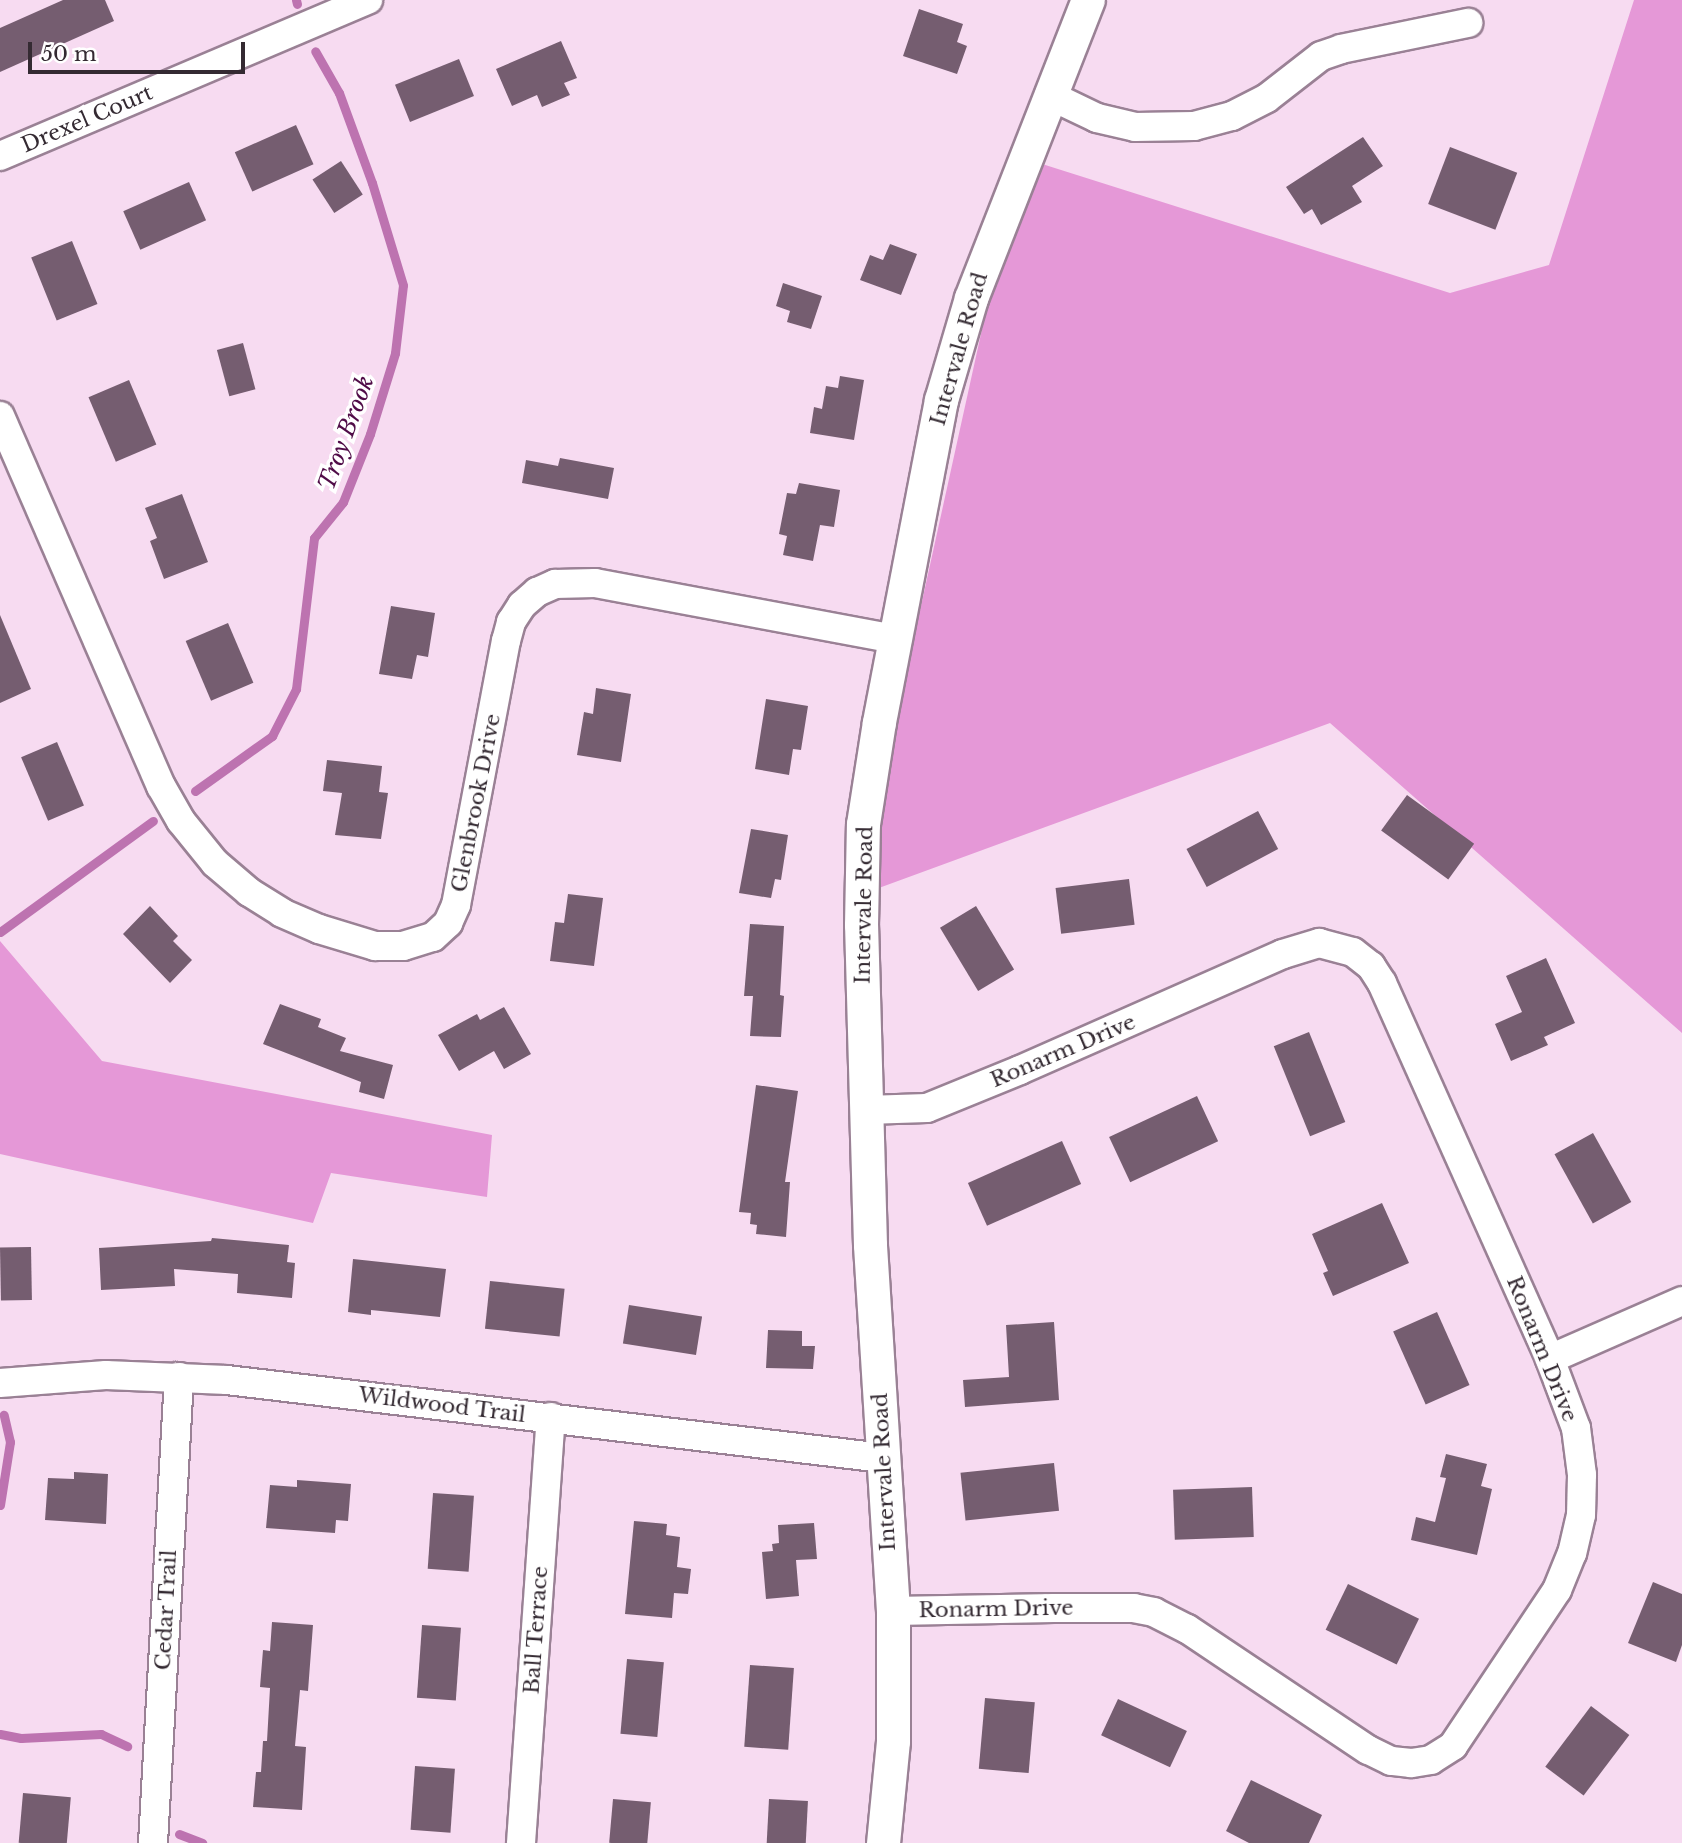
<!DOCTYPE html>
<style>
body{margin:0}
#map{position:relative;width:1682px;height:1843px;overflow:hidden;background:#f7dbf1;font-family:"Libre Baskerville",serif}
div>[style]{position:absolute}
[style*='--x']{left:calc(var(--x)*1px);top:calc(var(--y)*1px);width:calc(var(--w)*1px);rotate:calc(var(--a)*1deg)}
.forest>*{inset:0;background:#e598d7}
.stream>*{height:9px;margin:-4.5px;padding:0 4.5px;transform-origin:4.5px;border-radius:4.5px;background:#bd73b0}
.building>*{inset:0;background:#755d70;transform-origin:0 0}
.roads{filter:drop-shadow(2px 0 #9a8195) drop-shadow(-2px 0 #9a8195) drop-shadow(0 2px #9a8195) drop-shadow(0 -2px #9a8195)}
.minor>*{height:28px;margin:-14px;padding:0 14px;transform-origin:14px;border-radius:14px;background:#fff}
.tertiary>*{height:33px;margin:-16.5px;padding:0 16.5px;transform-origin:16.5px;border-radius:16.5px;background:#fff}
span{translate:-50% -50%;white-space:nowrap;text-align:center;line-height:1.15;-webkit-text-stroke:7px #fff;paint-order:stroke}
.street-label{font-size:21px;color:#342a32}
.water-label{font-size:23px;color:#500c48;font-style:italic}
.scale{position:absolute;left:28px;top:42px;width:217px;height:32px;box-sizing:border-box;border:4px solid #342a32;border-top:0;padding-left:9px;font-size:21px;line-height:24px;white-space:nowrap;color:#342a32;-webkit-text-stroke:5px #fff;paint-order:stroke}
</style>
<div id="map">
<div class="forest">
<div style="clip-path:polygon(1634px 0,1682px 0,1682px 1033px,1330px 723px,857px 896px,1020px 157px,1450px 293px,1549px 265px)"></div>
<div style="clip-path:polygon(0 941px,102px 1061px,492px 1135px,487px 1197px,331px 1173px,313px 1223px,0 1154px)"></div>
</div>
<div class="stream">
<div style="--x:296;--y:0;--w:4;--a:76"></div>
<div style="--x:195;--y:791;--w:95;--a:-35.5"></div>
<div style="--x:272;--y:736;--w:53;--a:-62.9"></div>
<div style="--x:296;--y:689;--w:152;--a:-83.2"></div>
<div style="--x:314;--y:538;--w:46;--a:-51.1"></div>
<div style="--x:343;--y:502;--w:73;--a:-68.3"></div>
<div style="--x:370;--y:434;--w:85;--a:-72.8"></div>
<div style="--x:395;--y:353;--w:68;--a:-83.3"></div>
<div style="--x:403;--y:285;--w:107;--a:-106.9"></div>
<div style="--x:372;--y:183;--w:96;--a:-110.1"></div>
<div style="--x:339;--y:93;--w:48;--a:-119.7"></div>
<div style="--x:0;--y:932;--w:189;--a:-36"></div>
<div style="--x:0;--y:1505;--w:64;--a:-81"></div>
<div style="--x:10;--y:1442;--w:28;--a:-103"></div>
<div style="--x:0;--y:1734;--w:21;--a:11"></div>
<div style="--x:21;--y:1738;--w:80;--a:-2.9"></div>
<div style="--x:101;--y:1734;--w:29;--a:25"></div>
<div style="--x:179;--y:1834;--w:25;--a:21"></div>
</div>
<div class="building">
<div style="clip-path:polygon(63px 0,105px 0,114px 21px,0 72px,0 28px)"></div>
<div style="clip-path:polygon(919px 9px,963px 24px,957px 42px,967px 46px,957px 74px,903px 56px)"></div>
<div style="clip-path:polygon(561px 41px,577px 78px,564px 83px,570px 95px,542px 107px,537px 95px,512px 106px,496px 69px)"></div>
<div style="left:459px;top:59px;width:40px;height:69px;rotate:68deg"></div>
<div style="left:296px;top:125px;width:43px;height:67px;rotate:66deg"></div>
<div style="clip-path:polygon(1363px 137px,1383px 166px,1352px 186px,1362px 202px,1321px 225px,1312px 209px,1304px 214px,1286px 187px)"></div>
<div style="left:1450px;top:147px;width:72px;height:61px;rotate:21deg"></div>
<div style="left:341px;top:161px;width:40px;height:34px;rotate:57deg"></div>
<div style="left:189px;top:182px;width:42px;height:72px;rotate:66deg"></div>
<div style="left:72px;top:241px;width:68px;height:44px;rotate:68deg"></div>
<div style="clip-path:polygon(890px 244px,917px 254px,901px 295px,860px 280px,870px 255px,883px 260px)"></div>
<div style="clip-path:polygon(783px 283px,822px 296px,811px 329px,787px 322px,790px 311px,776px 306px)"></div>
<div style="left:243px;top:343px;width:48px;height:27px;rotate:75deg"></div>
<div style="clip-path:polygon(840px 376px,864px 380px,854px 440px,810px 433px,814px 407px,822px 409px,826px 386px,838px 388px)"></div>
<div style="left:129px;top:380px;width:70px;height:44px;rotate:67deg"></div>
<div style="clip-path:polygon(560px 458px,614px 468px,608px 499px,522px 483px,526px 460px,558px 466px)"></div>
<div style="clip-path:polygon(799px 483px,840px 490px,834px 527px,820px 525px,813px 561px,783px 555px,787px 536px,779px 534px,787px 493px,796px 494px)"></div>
<div style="clip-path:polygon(182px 494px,208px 562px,164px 579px,150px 541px,157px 538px,145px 508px)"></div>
<div style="clip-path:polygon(391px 606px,435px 613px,428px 657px,417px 655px,412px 679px,379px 674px)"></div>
<div style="clip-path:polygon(0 615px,31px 689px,0 703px)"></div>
<div style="left:228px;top:623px;width:65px;height:46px;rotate:67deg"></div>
<div style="clip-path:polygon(596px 688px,631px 694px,621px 762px,577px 755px,584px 712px,593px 714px)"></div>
<div style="clip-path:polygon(766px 699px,808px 706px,801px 750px,793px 749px,789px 775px,755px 769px)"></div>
<div style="left:57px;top:742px;width:69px;height:39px;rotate:67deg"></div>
<div style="clip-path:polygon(327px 760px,382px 766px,379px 792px,388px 793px,381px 839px,335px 835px,342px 793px,323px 791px)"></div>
<div style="left:1407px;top:795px;width:83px;height:44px;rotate:36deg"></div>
<div style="left:1258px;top:811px;width:43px;height:81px;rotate:62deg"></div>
<div style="clip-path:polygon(751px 829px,788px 835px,781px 880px,775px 879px,771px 898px,739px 893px)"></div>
<div style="left:1129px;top:879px;width:46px;height:74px;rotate:83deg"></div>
<div style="clip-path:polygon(568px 894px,603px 898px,594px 966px,550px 961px,555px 922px,564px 923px)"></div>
<div style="clip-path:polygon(150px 906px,178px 936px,173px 941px,192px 960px,170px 983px,123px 934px)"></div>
<div style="left:976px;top:906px;width:74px;height:42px;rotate:59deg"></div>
<div style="clip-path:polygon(750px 924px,784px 926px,780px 995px,784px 996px,781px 1037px,750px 1036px,753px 996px,744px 996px)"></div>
<div style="clip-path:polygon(1546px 958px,1575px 1023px,1544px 1037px,1548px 1045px,1511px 1061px,1495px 1024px,1522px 1012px,1506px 976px)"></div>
<div style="clip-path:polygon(280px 1004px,321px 1019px,318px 1027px,346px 1038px,340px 1051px,393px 1065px,384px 1099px,359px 1092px,361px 1082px,263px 1044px)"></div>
<div style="clip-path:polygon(504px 1007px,531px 1054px,504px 1069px,494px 1051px,459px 1071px,438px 1035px,477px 1014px,480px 1020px)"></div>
<div style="left:1309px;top:1032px;width:97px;height:38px;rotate:68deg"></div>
<div style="clip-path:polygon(756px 1085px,798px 1091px,785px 1182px,790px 1182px,786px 1237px,756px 1234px,757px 1225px,750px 1224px,751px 1213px,739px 1212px)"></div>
<div style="left:1197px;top:1096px;width:50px;height:97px;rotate:65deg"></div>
<div style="left:1593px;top:1133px;width:79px;height:44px;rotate:61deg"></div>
<div style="left:1062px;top:1141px;width:47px;height:103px;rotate:66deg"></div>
<div style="clip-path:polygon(1382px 1203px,1409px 1263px,1333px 1296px,1323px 1273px,1328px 1271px,1312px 1234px)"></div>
<div style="clip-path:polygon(212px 1238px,289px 1245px,287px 1262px,295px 1263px,292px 1298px,237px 1293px,238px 1274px,174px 1269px,175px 1286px,101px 1290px,99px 1248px,211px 1241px)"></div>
<div style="left:31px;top:1247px;width:53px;height:31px;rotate:89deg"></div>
<div style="clip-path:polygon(353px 1259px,446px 1269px,440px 1317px,371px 1310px,371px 1315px,348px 1312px)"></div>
<div style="left:490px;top:1281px;width:75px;height:48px;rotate:6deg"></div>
<div style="left:629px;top:1305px;width:74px;height:39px;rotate:9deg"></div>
<div style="left:1437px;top:1312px;width:80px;height:48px;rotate:66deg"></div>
<div style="clip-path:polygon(1054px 1322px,1059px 1400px,965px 1407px,963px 1380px,1009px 1377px,1006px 1325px)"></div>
<div style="clip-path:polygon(768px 1330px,802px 1331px,802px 1346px,815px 1346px,813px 1369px,766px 1368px)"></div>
<div style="clip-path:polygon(1446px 1454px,1487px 1464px,1481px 1486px,1492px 1489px,1477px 1555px,1411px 1540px,1416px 1517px,1435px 1522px,1446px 1478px,1440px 1477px)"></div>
<div style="left:1054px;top:1463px;width:48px;height:94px;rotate:84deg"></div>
<div style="clip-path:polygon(74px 1472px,108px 1474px,106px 1524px,45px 1520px,48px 1478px,74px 1479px)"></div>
<div style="clip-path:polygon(297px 1480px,351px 1484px,348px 1521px,336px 1520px,335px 1533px,266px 1528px,270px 1485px,297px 1487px)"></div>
<div style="left:1252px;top:1487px;width:50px;height:79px;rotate:88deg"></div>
<div style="left:433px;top:1493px;width:41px;height:76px;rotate:4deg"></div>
<div style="clip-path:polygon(634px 1521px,667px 1524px,666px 1535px,680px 1537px,677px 1567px,691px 1569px,688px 1594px,674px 1593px,672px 1618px,625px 1614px)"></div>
<div style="clip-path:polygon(814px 1523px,817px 1559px,796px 1560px,799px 1596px,766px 1599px,762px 1552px,773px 1551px,772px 1544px,779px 1543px,778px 1525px)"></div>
<div style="clip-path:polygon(1653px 1582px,1682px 1594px,1682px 1645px,1676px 1662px,1628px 1643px)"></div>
<div style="left:1348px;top:1584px;width:79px;height:51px;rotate:26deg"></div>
<div style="clip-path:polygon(272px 1622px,313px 1625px,308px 1691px,300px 1690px,295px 1746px,306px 1747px,302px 1810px,253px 1807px,256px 1772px,261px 1772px,263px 1741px,267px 1741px,270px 1688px,260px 1687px,263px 1650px,270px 1651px)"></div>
<div style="left:422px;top:1625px;width:39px;height:73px;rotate:4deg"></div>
<div style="left:627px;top:1659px;width:37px;height:75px;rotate:5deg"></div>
<div style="left:750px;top:1665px;width:44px;height:82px;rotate:4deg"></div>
<div style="left:985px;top:1698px;width:50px;height:71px;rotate:5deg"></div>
<div style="left:1118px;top:1699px;width:76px;height:40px;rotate:25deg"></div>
<div style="left:1591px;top:1706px;width:48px;height:76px;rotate:37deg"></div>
<div style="left:415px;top:1766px;width:40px;height:64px;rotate:4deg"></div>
<div style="clip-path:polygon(1251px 1780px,1322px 1815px,1309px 1843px,1249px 1843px,1226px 1831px)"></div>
<div style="left:23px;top:1793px;width:48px;height:50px;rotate:5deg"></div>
<div style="left:613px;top:1799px;width:38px;height:44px;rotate:5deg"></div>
<div style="left:769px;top:1799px;width:39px;height:44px;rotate:3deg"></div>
</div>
<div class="roads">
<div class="minor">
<div style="--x:1049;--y:95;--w:53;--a:25.6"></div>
<div style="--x:1097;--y:118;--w:39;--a:13"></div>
<div style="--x:1135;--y:127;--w:59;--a:-1"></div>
<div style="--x:1194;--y:126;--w:39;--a:-15"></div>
<div style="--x:1232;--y:116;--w:39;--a:-27"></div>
<div style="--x:1267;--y:98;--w:68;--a:-37.9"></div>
<div style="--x:1321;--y:56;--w:21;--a:-19"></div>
<div style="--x:1341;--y:49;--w:130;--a:-11.6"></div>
<div style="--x:0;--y:156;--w:400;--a:-23"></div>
<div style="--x:0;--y:416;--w:404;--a:66.5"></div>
<div style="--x:161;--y:786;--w:40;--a:60.3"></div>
<div style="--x:181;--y:821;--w:54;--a:51"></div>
<div style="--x:215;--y:863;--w:45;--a:40.5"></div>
<div style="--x:249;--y:892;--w:39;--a:32"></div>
<div style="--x:282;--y:913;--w:40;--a:23.4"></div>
<div style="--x:319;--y:929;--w:59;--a:16.9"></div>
<div style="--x:375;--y:946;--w:28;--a:0"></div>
<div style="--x:403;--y:946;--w:31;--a:-17"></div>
<div style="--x:433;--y:937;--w:21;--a:-43"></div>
<div style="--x:448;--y:923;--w:20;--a:-66"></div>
<div style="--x:456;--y:905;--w:269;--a:-79.3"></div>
<div style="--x:506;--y:641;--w:20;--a:-75"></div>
<div style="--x:511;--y:622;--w:20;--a:-57"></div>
<div style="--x:522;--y:605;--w:20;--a:-41"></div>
<div style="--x:537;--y:592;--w:20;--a:-24"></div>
<div style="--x:555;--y:584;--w:40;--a:-1.4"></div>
<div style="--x:595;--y:583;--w:305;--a:10.6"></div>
<div style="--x:866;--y:1110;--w:61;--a:-1.9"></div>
<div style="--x:927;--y:1108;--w:100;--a:-22.2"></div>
<div style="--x:1020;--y:1070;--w:287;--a:-23.8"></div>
<div style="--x:1283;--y:954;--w:38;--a:-17"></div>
<div style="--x:1319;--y:943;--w:35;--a:15"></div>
<div style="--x:1353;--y:952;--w:23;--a:38"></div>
<div style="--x:1371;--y:966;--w:20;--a:57"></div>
<div style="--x:1382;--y:983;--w:412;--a:65.9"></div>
<div style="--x:1550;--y:1359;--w:74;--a:69.4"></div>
<div style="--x:1576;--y:1428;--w:47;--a:82.7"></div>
<div style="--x:1582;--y:1475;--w:40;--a:91.4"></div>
<div style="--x:1581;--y:1515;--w:39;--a:103"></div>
<div style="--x:1572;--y:1553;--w:40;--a:112"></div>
<div style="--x:1557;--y:1590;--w:187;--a:123.7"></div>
<div style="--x:1453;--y:1746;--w:26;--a:148"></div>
<div style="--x:1431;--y:1760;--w:20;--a:171"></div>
<div style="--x:1411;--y:1763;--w:20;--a:-174"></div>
<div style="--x:1391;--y:1761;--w:25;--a:-154"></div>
<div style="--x:1368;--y:1750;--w:218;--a:-146.2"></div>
<div style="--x:1187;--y:1629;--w:37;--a:-153"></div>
<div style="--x:1154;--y:1612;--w:20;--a:-169"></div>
<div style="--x:1134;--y:1608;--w:80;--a:180"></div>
<div style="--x:1054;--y:1608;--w:161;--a:178.9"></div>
<div style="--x:1550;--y:1359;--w:144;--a:-23.7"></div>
<div style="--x:0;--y:1383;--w:106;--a:-4.3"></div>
<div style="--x:106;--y:1375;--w:121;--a:2.4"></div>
<div style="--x:227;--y:1380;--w:661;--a:6.78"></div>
<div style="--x:153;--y:1843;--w:467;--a:-86.8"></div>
<div style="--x:521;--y:1843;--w:427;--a:-86"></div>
</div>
<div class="tertiary">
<div style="--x:883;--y:1843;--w:102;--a:-84.4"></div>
<div style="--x:893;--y:1741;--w:130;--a:-90"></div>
<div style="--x:893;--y:1611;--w:367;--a:-93.6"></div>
<div style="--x:870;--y:1245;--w:320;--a:-91.6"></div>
<div style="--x:861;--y:925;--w:101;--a:-88.9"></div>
<div style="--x:863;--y:824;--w:103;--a:-81.1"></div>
<div style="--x:879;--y:722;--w:328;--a:-79.1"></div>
<div style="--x:941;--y:400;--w:106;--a:-73.6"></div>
<div style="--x:971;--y:298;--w:320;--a:-68.6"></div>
</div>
</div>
<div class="street-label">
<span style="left:87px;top:119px;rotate:-23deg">Drexel Court</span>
<span style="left:959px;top:349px;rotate:-74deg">Intervale Road</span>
<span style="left:476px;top:803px;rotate:-79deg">Glenbrook Drive</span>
<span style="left:864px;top:905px;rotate:-89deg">Intervale Road</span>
<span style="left:1063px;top:1051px;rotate:-23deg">Ronarm Drive</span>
<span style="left:1542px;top:1349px;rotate:68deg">Ronarm Drive</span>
<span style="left:442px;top:1405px;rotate:7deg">Wildwood Trail</span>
<span style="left:884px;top:1472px;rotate:-93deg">Intervale Road</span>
<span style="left:996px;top:1609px;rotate:-1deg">Ronarm Drive</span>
<span style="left:166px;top:1610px;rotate:-87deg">Cedar Trail</span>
<span style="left:536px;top:1630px;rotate:-86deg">Ball Terrace</span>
</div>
<div class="water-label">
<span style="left:346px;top:433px;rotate:-70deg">Troy Brook</span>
</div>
<div class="scale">50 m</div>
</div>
